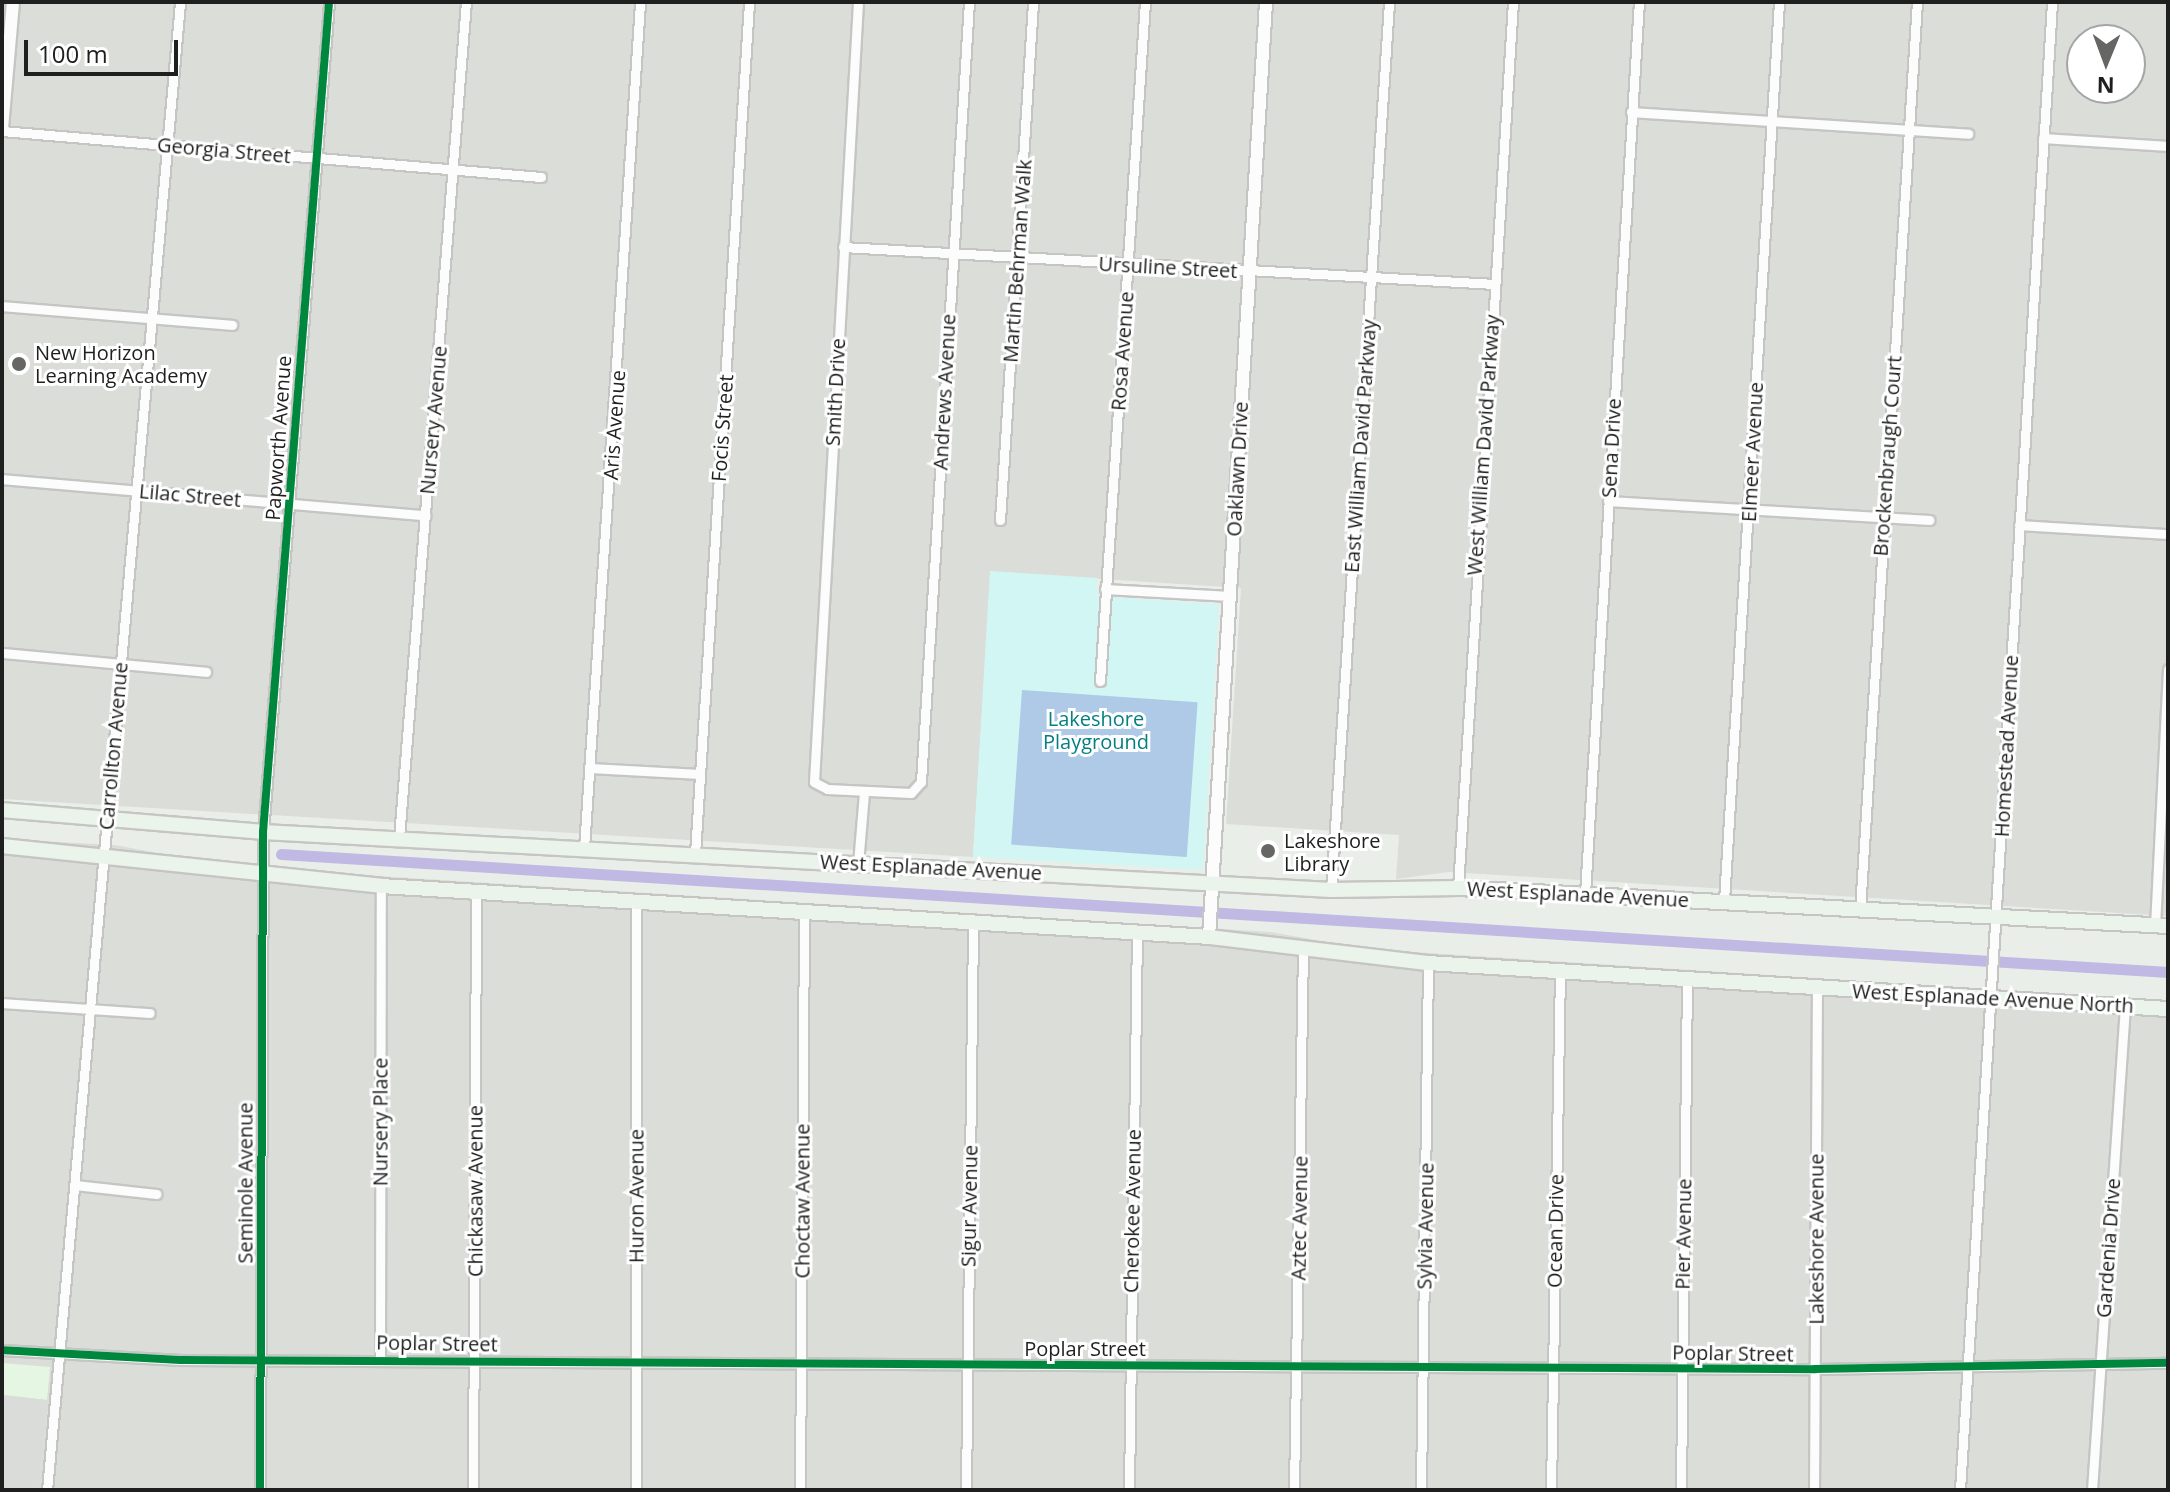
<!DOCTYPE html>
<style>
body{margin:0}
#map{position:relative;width:2170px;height:1492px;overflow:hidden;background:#eaeee8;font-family:"Open Sans",sans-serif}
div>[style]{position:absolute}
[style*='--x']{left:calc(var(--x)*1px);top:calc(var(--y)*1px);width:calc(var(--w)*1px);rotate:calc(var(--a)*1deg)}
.residential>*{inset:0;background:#dbddd9}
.education>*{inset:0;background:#e5f7e3}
.religious>*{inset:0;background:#dadcd9}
.park>*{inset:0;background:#d2f6f4}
.pitch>*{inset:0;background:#aecae7;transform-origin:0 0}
.canal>*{height:11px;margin:-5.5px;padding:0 5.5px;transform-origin:5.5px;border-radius:5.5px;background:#bfb9e4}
.roads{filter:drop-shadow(2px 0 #c5c6c4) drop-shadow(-2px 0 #c5c6c4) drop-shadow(0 2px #c5c6c4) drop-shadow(0 -2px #c5c6c4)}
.minor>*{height:9px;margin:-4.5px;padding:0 4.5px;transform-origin:4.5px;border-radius:4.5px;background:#fcfcfc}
.tertiary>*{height:12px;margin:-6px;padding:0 6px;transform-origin:6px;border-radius:6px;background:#fcfcfc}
.secondary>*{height:14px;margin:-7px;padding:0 7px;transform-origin:7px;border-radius:7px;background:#ebf4eb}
.cycleway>*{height:8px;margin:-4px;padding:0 4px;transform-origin:4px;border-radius:4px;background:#00873e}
.dots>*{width:22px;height:22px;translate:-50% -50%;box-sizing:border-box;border:4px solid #fff;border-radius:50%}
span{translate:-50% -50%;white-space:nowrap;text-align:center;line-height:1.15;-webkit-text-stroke:6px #fff;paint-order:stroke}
.street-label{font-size:20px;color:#1f1f1f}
.poi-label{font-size:20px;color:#1f1f1f}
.left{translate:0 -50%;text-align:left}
.park-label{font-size:20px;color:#047f82}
.frame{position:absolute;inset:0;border:4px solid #1f1f1f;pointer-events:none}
.north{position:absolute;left:2066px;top:24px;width:80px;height:80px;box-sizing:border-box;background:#fff;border:2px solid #a5a5a5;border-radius:50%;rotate:181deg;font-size:22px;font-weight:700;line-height:32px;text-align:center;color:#1f1f1f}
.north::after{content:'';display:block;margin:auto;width:28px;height:36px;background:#666765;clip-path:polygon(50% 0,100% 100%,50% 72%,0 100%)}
.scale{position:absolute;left:24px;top:40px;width:154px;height:36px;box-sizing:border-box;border:4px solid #1f1f1f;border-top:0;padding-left:10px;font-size:24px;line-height:28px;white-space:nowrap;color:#1f1f1f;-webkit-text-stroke:6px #fff;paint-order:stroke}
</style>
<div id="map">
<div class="residential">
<div style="clip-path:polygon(evenodd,2px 2px,2168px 2px,2168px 916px,1449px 872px,1396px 879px,1399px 835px,1226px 824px,1241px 588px,991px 572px,973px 857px,2px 799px,2px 2px,2082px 40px,2130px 40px,2130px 88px,2082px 88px,2082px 40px)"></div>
<div style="clip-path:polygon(2px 839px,115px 845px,233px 867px,1271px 932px,1366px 949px,2168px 1001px,2168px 1490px,2px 1490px)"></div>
</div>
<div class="education">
<div style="clip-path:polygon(2px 1363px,50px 1367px,47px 1400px,3px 1395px,2px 1407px)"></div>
</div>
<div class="religious">
<div style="clip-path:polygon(3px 1395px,47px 1400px,38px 1490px,2px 1490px)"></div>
</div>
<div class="park">
<div style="clip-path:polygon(990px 571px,1097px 578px,1097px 596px,1219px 604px,1203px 870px,973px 857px)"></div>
</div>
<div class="pitch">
<div style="left:1022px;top:690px;width:176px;height:155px;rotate:4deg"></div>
</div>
<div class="canal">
<div style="--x:281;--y:854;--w:1891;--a:3.58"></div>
</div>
<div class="roads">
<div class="minor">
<div style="--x:858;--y:2;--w:781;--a:93.23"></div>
<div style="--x:814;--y:782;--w:15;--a:28"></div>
<div style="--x:827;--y:789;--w:84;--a:2.7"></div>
<div style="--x:911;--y:793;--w:15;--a:-48"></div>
<div style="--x:921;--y:782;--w:781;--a:-86.48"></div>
<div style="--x:1631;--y:112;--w:338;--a:3.7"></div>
<div style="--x:2;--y:131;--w:541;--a:4.88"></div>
<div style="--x:2043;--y:138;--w:125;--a:3.7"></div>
<div style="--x:843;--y:247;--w:652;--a:3.25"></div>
<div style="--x:2;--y:306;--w:231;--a:4.7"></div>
<div style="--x:2;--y:479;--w:425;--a:4.9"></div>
<div style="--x:1608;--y:501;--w:322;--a:3.4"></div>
<div style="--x:1000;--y:520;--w:519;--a:-86.35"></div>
<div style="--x:2019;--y:525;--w:149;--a:3.5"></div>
<div style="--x:1105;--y:589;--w:125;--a:3.2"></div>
<div style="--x:2;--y:653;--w:205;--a:5.3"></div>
<div style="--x:1100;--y:681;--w:680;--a:-86.21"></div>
<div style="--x:590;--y:768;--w:110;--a:3.1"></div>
<div style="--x:399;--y:838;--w:839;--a:-85.42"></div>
<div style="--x:584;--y:848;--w:848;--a:-86.21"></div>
<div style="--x:695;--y:854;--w:854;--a:-86.37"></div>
<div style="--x:858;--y:864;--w:71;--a:-85.2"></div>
<div style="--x:1458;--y:888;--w:888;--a:-86.45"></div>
<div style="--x:1331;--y:890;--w:890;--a:-86.26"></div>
<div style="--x:1585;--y:894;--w:894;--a:-86.54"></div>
<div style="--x:1724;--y:901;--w:901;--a:-86.5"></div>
<div style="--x:1860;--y:910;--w:910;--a:-86.41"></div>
<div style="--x:2155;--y:926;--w:257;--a:-87.1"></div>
<div style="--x:2;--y:1003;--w:148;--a:3.9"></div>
<div style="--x:75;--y:1185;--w:82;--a:6.3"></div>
<div style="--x:2;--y:1350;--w:179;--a:3.2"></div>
<div style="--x:181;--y:1360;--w:1634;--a:0.32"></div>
<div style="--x:1815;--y:1369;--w:353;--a:-1"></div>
<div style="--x:380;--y:1357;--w:471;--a:-89.9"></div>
<div style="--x:47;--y:1490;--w:1494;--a:-84.89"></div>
<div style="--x:260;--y:1490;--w:658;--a:-89.74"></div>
<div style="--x:263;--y:832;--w:833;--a:-85.45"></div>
<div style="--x:473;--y:1490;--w:598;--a:-89.71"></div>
<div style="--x:636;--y:1490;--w:588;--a:-90"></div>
<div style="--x:800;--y:1490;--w:578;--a:-89.6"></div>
<div style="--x:966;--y:1490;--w:567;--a:-89.29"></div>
<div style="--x:1129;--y:1490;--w:557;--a:-89.18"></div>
<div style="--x:1294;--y:1490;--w:544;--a:-89.05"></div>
<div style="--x:1421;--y:1490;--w:527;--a:-89.24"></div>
<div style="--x:1551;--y:1490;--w:519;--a:-89.01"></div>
<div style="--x:1681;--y:1490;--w:511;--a:-89.33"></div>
<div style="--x:1814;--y:1490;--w:502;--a:-89.66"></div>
<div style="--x:1960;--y:1490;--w:1491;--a:-86.46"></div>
<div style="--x:2092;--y:1490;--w:485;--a:-86.1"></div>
</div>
<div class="tertiary">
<div style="--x:2;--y:128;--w:126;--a:-85"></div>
<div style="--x:1209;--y:937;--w:937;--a:-86.51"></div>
</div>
<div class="secondary">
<div style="--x:2;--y:810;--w:262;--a:4.8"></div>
<div style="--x:263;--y:832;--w:1070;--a:3.11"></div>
<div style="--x:1331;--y:890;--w:127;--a:-0.9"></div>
<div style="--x:1458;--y:888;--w:711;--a:3.06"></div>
<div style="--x:2;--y:846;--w:381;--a:6"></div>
<div style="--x:381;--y:886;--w:830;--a:3.52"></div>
<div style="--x:1209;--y:937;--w:221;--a:6.8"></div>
<div style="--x:1428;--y:963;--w:741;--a:3.56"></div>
</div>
</div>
<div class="cycleway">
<div style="--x:2;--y:1350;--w:179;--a:3.2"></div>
<div style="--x:181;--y:1360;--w:1634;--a:0.32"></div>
<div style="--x:1815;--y:1369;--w:353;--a:-1"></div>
<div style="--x:260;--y:1490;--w:658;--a:-89.74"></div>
<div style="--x:263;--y:832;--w:833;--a:-85.45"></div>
</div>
<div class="dots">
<div style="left:19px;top:364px;background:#666765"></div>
<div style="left:1268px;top:851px;background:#666765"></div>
</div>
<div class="street-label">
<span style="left:224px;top:150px;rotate:5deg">Georgia Street</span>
<span style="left:1017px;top:261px;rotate:-86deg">Martin Behrman Walk</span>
<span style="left:1168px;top:267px;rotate:3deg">Ursuline Street</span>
<span style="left:1122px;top:351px;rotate:-86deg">Rosa Avenue</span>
<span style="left:835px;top:392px;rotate:-87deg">Smith Drive</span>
<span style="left:944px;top:392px;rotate:-87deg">Andrews Avenue</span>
<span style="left:433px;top:420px;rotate:-85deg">Nursery Avenue</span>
<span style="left:614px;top:425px;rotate:-86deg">Aris Avenue</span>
<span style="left:722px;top:428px;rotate:-86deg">Focis Street</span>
<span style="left:278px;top:438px;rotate:-86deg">Papworth Avenue</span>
<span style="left:1483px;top:445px;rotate:-86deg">West William David Parkway</span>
<span style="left:1360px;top:446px;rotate:-86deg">East William David Parkway</span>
<span style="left:1611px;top:448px;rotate:-87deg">Sena Drive</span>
<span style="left:1752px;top:452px;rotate:-87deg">Elmeer Avenue</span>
<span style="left:1887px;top:456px;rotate:-86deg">Brockenbraugh Court</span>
<span style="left:1237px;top:469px;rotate:-87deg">Oaklawn Drive</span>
<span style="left:190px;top:495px;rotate:5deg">Lilac Street</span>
<span style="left:113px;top:746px;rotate:-85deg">Carrollton Avenue</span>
<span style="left:2006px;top:746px;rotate:-87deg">Homestead Avenue</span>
<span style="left:931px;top:867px;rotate:3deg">West Esplanade Avenue</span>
<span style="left:1578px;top:894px;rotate:3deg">West Esplanade Avenue</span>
<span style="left:1993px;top:998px;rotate:3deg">West Esplanade Avenue North</span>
<span style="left:380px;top:1122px;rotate:-90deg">Nursery Place</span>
<span style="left:245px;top:1183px;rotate:-90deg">Seminole Avenue</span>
<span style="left:475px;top:1191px;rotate:-90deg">Chickasaw Avenue</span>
<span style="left:636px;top:1196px;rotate:-90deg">Huron Avenue</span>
<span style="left:802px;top:1201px;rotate:-90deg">Choctaw Avenue</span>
<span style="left:969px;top:1206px;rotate:-89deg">Sigur Avenue</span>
<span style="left:1132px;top:1211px;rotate:-89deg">Cherokee Avenue</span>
<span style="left:1299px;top:1218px;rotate:-89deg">Aztec Avenue</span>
<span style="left:1425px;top:1226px;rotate:-89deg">Sylvia Avenue</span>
<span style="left:1555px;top:1231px;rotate:-89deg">Ocean Drive</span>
<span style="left:1683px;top:1234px;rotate:-89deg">Pier Avenue</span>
<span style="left:1816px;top:1239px;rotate:-90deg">Lakeshore Avenue</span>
<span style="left:2108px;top:1248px;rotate:-86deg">Gardenia Drive</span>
<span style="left:437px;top:1343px;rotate:1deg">Poplar Street</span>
<span style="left:1085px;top:1348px">Poplar Street</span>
<span style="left:1733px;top:1353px;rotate:1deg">Poplar Street</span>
</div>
<div class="poi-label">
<span class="left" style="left:35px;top:364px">New Horizon<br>Learning Academy</span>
<span class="left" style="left:1284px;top:852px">Lakeshore<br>Library</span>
</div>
<div class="park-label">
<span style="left:1096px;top:730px">Lakeshore<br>Playground</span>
</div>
<div class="frame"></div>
<div class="north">N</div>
<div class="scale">100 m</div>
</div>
